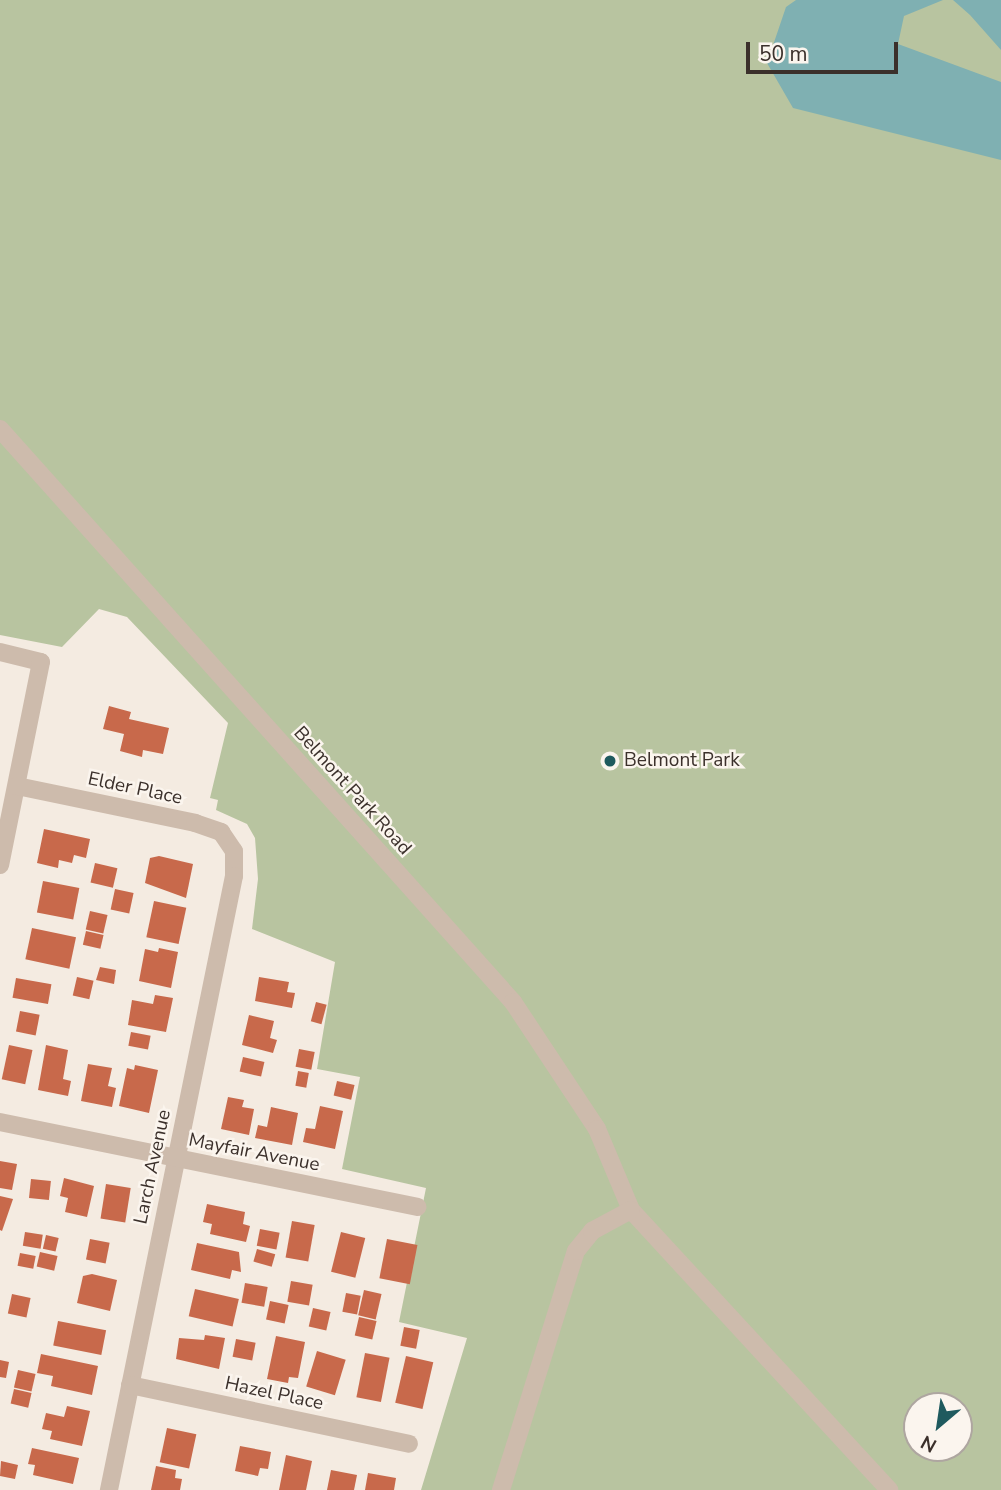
<!DOCTYPE html>
<style>
body{margin:0}
#map{position:relative;width:1001px;height:1490px;overflow:hidden;background:#f4ebe1;font-family:"Nunito Sans",sans-serif}
div>[style]{position:absolute}
[style*='--x']{left:calc(var(--x)*1px);top:calc(var(--y)*1px);width:calc(var(--w)*1px);rotate:calc(var(--a)*1deg)}
.green>*{inset:0;background:#b8c4a0}
.water>*{inset:0;background:#7fb0b2}
.building>*{inset:0;background:#c8694b;transform-origin:0 0}
.minor>*{height:18px;margin:-9px;padding:0 9px;transform-origin:9px;border-radius:9px;background:#cdbbac}
.dots>*{width:19px;height:19px;translate:-50% -50%;box-sizing:border-box;border:4px solid #fbf5ee;border-radius:50%}
span{translate:-50% -50%;white-space:nowrap;text-align:center;line-height:1.15;-webkit-text-stroke:5px #fbf5ee;paint-order:stroke}
.poi-label{font-size:19px;color:#3b302b}
.left{translate:0 -50%;text-align:left}
.street-label{font-size:19px;color:#3b302b}
.north{position:absolute;left:903px;top:1392px;width:70px;height:70px;box-sizing:border-box;background:#fbf5ee;border:2px solid #aea6a0;border-radius:50%;rotate:209deg;font-size:19px;font-weight:700;line-height:28px;text-align:center;color:#3b302b}
.north::after{content:'';display:block;margin:auto;width:24px;height:32px;background:#1f5a5e;clip-path:polygon(50% 0,100% 100%,50% 72%,0 100%)}
.scale{position:absolute;left:746px;top:42px;width:152px;height:32px;box-sizing:border-box;border:4px solid #3b302b;border-top:0;padding-left:9px;font-size:21px;line-height:24px;white-space:nowrap;color:#3b302b;-webkit-text-stroke:5px #fbf5ee;paint-order:stroke}
</style>
<div id="map">
<div class="green">
<div style="clip-path:polygon(evenodd,0 0,1001px 0,1001px 1490px,421px 1490px,467px 1338px,399px 1322px,426px 1188px,342px 1169px,360px 1077px,317px 1069px,335px 962px,252px 929px,258px 879px,255px 838px,247px 824px,216px 810px,218px 800px,210px 798px,228px 723px,127px 617px,99px 609px,62px 647px,0 635px,0 0,917px 1406px,959px 1406px,959px 1448px,917px 1448px,917px 1406px)"></div>
</div>
<div class="water">
<div style="clip-path:polygon(796px 0,943px 0,904px 16px,898px 44px,1001px 82px,1001px 160px,793px 108px,767px 63px,786px 7px)"></div>
<div style="clip-path:polygon(953px 0,1001px 0,1001px 50px,970px 15px)"></div>
</div>
<div class="building">
<div style="clip-path:polygon(109px 706px,131px 712px,129px 719px,169px 728px,163px 754px,143px 750px,142px 757px,120px 751px,124px 734px,103px 729px)"></div>
<div style="clip-path:polygon(44px 829px,90px 839px,86px 858px,74px 855px,72px 863px,59px 860px,58px 868px,37px 863px)"></div>
<div style="clip-path:polygon(159px 856px,193px 864px,186px 898px,145px 883px,150px 858px)"></div>
<div style="left:95px;top:863px;width:23px;height:20px;rotate:13deg"></div>
<div style="left:43px;top:881px;width:37px;height:32px;rotate:11deg"></div>
<div style="left:115px;top:889px;width:19px;height:21px;rotate:12deg"></div>
<div style="left:154px;top:901px;width:33px;height:37px;rotate:12deg"></div>
<div style="left:90px;top:911px;width:18px;height:19px;rotate:13deg"></div>
<div style="left:32px;top:928px;width:45px;height:32px;rotate:12deg"></div>
<div style="left:86px;top:931px;width:18px;height:14px;rotate:13deg"></div>
<div style="clip-path:polygon(159px 948px,178px 952px,171px 988px,139px 981px,145px 949px,158px 952px)"></div>
<div style="clip-path:polygon(100px 967px,116px 970px,114px 984px,96px 980px)"></div>
<div style="left:77px;top:977px;width:17px;height:19px;rotate:13deg"></div>
<div style="clip-path:polygon(259px 977px,289px 982px,287px 992px,295px 993px,292px 1008px,255px 1001px)"></div>
<div style="left:16px;top:978px;width:36px;height:20px;rotate:10deg"></div>
<div style="clip-path:polygon(155px 995px,173px 998px,166px 1032px,128px 1025px,132px 1000px,153px 1004px)"></div>
<div style="left:316px;top:1002px;width:11px;height:20px;rotate:15deg"></div>
<div style="left:20px;top:1011px;width:20px;height:21px;rotate:11deg"></div>
<div style="clip-path:polygon(249px 1015px,274px 1021px,270px 1038px,277px 1040px,273px 1053px,242px 1045px)"></div>
<div style="left:131px;top:1032px;width:20px;height:14px;rotate:11deg"></div>
<div style="left:9px;top:1045px;width:24px;height:35px;rotate:12deg"></div>
<div style="clip-path:polygon(46px 1045px,68px 1050px,63px 1079px,71px 1081px,68px 1096px,38px 1090px)"></div>
<div style="left:299px;top:1049px;width:16px;height:18px;rotate:11deg"></div>
<div style="left:243px;top:1057px;width:22px;height:15px;rotate:13deg"></div>
<div style="clip-path:polygon(88px 1064px,112px 1068px,108px 1086px,116px 1088px,112px 1107px,81px 1101px)"></div>
<div style="clip-path:polygon(135px 1065px,158px 1070px,149px 1113px,119px 1106px,127px 1068px,134px 1070px)"></div>
<div style="left:298px;top:1071px;width:11px;height:15px;rotate:10deg"></div>
<div style="left:337px;top:1081px;width:18px;height:15px;rotate:13deg"></div>
<div style="clip-path:polygon(228px 1097px,244px 1100px,242px 1107px,254px 1109px,249px 1135px,221px 1129px)"></div>
<div style="clip-path:polygon(320px 1106px,343px 1111px,335px 1149px,303px 1142px,306px 1128px,315px 1129px)"></div>
<div style="clip-path:polygon(271px 1107px,298px 1113px,292px 1145px,255px 1138px,258px 1125px,267px 1127px)"></div>
<div style="clip-path:polygon(0 1161px,17px 1164px,12px 1190px,0 1188px)"></div>
<div style="clip-path:polygon(64px 1178px,94px 1186px,87px 1217px,65px 1212px,68px 1198px,60px 1196px)"></div>
<div style="left:31px;top:1179px;width:20px;height:19px;rotate:6deg"></div>
<div style="left:106px;top:1184px;width:25px;height:35px;rotate:9deg"></div>
<div style="clip-path:polygon(0 1196px,13px 1199px,2px 1231px,0 1230px)"></div>
<div style="clip-path:polygon(207px 1204px,245px 1212px,243px 1224px,250px 1226px,246px 1242px,210px 1234px,212px 1224px,203px 1222px)"></div>
<div style="left:292px;top:1221px;width:23px;height:37px;rotate:10deg"></div>
<div style="left:260px;top:1229px;width:20px;height:17px;rotate:11deg"></div>
<div style="left:25px;top:1232px;width:18px;height:14px;rotate:9deg"></div>
<div style="left:341px;top:1232px;width:25px;height:41px;rotate:14deg"></div>
<div style="left:46px;top:1235px;width:13px;height:14px;rotate:13deg"></div>
<div style="left:90px;top:1239px;width:20px;height:21px;rotate:11deg"></div>
<div style="left:387px;top:1239px;width:31px;height:40px;rotate:11deg"></div>
<div style="clip-path:polygon(197px 1243px,239px 1252px,241px 1272px,232px 1270px,230px 1279px,191px 1270px)"></div>
<div style="left:257px;top:1249px;width:19px;height:13px;rotate:16deg"></div>
<div style="left:40px;top:1252px;width:18px;height:15px;rotate:13deg"></div>
<div style="left:20px;top:1253px;width:16px;height:13px;rotate:11deg"></div>
<div style="clip-path:polygon(92px 1274px,117px 1280px,110px 1311px,77px 1303px,83px 1276px)"></div>
<div style="left:291px;top:1281px;width:22px;height:21px;rotate:10deg"></div>
<div style="left:245px;top:1283px;width:23px;height:20px;rotate:10deg"></div>
<div style="left:195px;top:1289px;width:45px;height:28px;rotate:13deg"></div>
<div style="left:364px;top:1290px;width:18px;height:26px;rotate:13deg"></div>
<div style="left:346px;top:1293px;width:15px;height:19px;rotate:11deg"></div>
<div style="left:12px;top:1294px;width:19px;height:20px;rotate:12deg"></div>
<div style="left:270px;top:1301px;width:19px;height:19px;rotate:12deg"></div>
<div style="left:313px;top:1308px;width:18px;height:19px;rotate:13deg"></div>
<div style="left:359px;top:1317px;width:18px;height:19px;rotate:13deg"></div>
<div style="left:58px;top:1321px;width:49px;height:25px;rotate:11deg"></div>
<div style="left:404px;top:1327px;width:16px;height:19px;rotate:11deg"></div>
<div style="clip-path:polygon(205px 1335px,225px 1338px,219px 1369px,176px 1359px,179px 1338px,204px 1340px)"></div>
<div style="clip-path:polygon(276px 1336px,305px 1342px,298px 1378px,289px 1377px,288px 1383px,267px 1379px)"></div>
<div style="left:236px;top:1339px;width:20px;height:18px;rotate:11deg"></div>
<div style="left:317px;top:1351px;width:30px;height:37px;rotate:17deg"></div>
<div style="left:365px;top:1353px;width:25px;height:45px;rotate:11deg"></div>
<div style="clip-path:polygon(41px 1354px,98px 1366px,92px 1395px,51px 1386px,53px 1376px,37px 1373px)"></div>
<div style="left:406px;top:1356px;width:28px;height:48px;rotate:13deg"></div>
<div style="clip-path:polygon(0 1360px,9px 1362px,6px 1378px,0 1377px)"></div>
<div style="left:18px;top:1370px;width:18px;height:18px;rotate:13deg"></div>
<div style="left:14px;top:1389px;width:18px;height:15px;rotate:13deg"></div>
<div style="clip-path:polygon(67px 1406px,90px 1411px,82px 1446px,50px 1439px,52px 1431px,42px 1429px,46px 1413px,64px 1417px)"></div>
<div style="left:167px;top:1428px;width:30px;height:35px;rotate:12deg"></div>
<div style="clip-path:polygon(240px 1446px,271px 1452px,268px 1469px,260px 1468px,258px 1476px,235px 1471px)"></div>
<div style="clip-path:polygon(32px 1448px,79px 1458px,73px 1484px,33px 1475px,35px 1465px,28px 1464px)"></div>
<div style="clip-path:polygon(286px 1455px,312px 1461px,306px 1490px,279px 1490px)"></div>
<div style="clip-path:polygon(1px 1461px,18px 1465px,15px 1479px,0 1476px)"></div>
<div style="clip-path:polygon(156px 1466px,176px 1470px,175px 1478px,182px 1479px,180px 1490px,151px 1490px)"></div>
<div style="clip-path:polygon(331px 1470px,357px 1475px,354px 1490px,327px 1490px)"></div>
<div style="clip-path:polygon(368px 1473px,396px 1478px,394px 1490px,365px 1490px)"></div>
</div>
<div class="minor">
<div style="--x:0;--y:429;--w:769;--a:48.16"></div>
<div style="--x:513;--y:1002;--w:152;--a:56.5"></div>
<div style="--x:597;--y:1129;--w:88;--a:67.2"></div>
<div style="--x:631;--y:1210;--w:381;--a:47.3"></div>
<div style="--x:0;--y:652;--w:42;--a:13.7"></div>
<div style="--x:41;--y:662;--w:207;--a:101.4"></div>
<div style="--x:17;--y:786;--w:182;--a:11.7"></div>
<div style="--x:195;--y:823;--w:28;--a:19"></div>
<div style="--x:221;--y:832;--w:23;--a:56"></div>
<div style="--x:234;--y:851;--w:25;--a:90"></div>
<div style="--x:234;--y:876;--w:627;--a:101.51"></div>
<div style="--x:0;--y:1122;--w:426;--a:11.5"></div>
<div style="--x:130;--y:1385;--w:285;--a:11.9"></div>
<div style="--x:501;--y:1490;--w:250;--a:-72.6"></div>
<div style="--x:576;--y:1251;--w:26;--a:-51"></div>
<div style="--x:592;--y:1231;--w:44;--a:-28.3"></div>
</div>
<div class="dots">
<div style="left:610px;top:761px;background:#1f5a5e"></div>
</div>
<div class="poi-label">
<span class="left" style="left:624px;top:761px">Belmont Park</span>
</div>
<div class="street-label">
<span style="left:135px;top:789px;rotate:12deg">Elder Place</span>
<span style="left:352px;top:791px;rotate:48deg">Belmont Park Road</span>
<span style="left:254px;top:1153px;rotate:11deg">Mayfair Avenue</span>
<span style="left:153px;top:1167px;rotate:-78deg">Larch Avenue</span>
<span style="left:274px;top:1394px;rotate:12deg">Hazel Place</span>
</div>
<div class="north">N</div>
<div class="scale">50 m</div>
</div>
